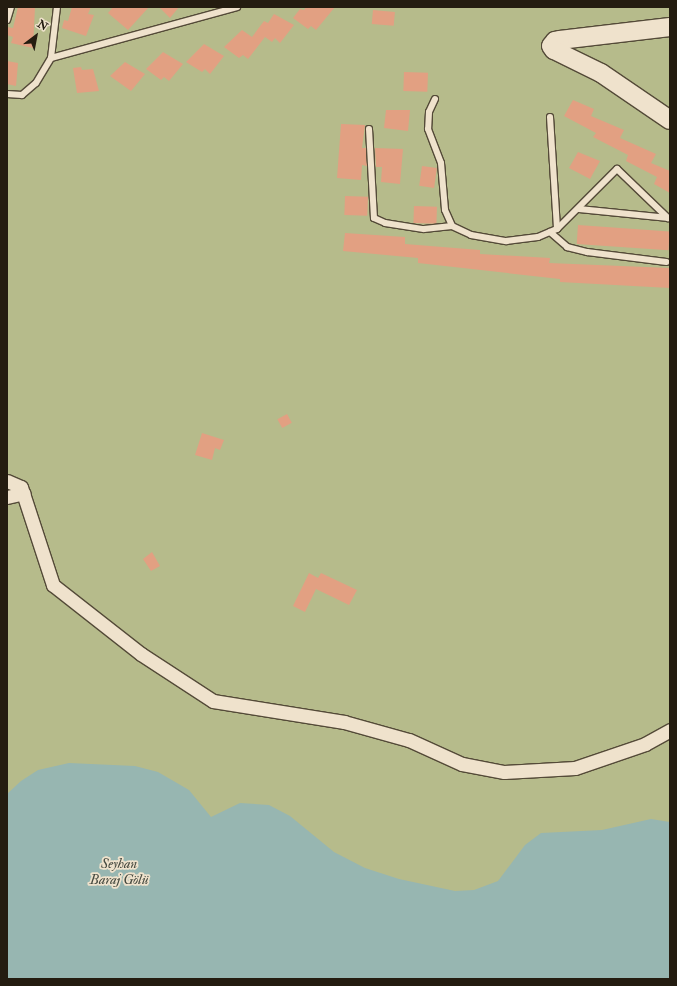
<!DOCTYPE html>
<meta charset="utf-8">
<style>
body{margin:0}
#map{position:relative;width:677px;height:986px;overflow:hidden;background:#e6d2b0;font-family:"IM FELL Double Pica",serif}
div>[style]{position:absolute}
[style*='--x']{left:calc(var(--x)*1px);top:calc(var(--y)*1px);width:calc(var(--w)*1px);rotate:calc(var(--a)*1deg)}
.green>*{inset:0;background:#b6bb8b;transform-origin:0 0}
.water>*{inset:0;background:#97b6b1}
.building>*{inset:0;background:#e2a082;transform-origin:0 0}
.roads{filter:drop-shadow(1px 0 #544a38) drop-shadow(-1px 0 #544a38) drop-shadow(0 1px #544a38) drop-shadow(0 -1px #544a38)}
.lane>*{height:6px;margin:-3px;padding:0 3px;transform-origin:3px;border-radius:3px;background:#efe2cc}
.street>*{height:13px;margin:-6.5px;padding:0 6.5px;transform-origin:6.5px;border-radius:6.5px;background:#efe2cc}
.secondary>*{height:18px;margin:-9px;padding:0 9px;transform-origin:9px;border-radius:9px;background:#efe2cc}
span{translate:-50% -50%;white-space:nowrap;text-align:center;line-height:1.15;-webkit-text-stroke:3.5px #efe2cc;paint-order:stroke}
.water-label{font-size:14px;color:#464a40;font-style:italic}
.frame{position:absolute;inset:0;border:8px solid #241c10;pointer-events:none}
.north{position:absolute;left:16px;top:16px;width:40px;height:40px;-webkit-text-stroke:3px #efe2cc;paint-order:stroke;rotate:32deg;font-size:11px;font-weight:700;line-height:16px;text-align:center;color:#241c10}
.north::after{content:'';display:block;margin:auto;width:14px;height:18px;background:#241c10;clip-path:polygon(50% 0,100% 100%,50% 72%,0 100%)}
</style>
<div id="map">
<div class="green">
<div style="left:7px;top:7px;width:663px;height:972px"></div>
</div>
<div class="water">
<div style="clip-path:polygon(69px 763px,135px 766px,158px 772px,189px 790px,211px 817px,240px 803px,269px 805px,290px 816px,334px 852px,365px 868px,399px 879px,455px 891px,474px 890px,498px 881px,525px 845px,541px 833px,602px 830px,651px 819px,670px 822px,670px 979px,7px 979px,7px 794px,21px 781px,38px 770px)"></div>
</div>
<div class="building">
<div style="clip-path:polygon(18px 7px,35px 7px,33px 48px,11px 43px,13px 37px,7px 35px,7px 27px,13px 28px)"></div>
<div style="clip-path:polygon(72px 7px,91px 7px,88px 14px,94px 15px,86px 36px,62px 28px,64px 20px,68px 21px)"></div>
<div style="clip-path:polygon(113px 7px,149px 7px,128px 30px,108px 13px)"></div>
<div style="clip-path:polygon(159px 7px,179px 7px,170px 18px)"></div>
<div style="clip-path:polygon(306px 7px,335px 7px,316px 30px,311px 26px,308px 29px,293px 18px,300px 9px,304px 10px)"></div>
<div style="left:373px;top:10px;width:22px;height:14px;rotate:5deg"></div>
<div style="clip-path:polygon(274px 14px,294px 25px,280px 43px,275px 38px,272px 42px,265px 37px,248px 59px,243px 55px,239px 58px,224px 47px,242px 30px,252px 37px,264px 21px,268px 23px)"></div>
<div style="clip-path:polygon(204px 44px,224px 56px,210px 74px,205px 69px,202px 72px,186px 62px)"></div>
<div style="clip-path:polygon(163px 52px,183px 64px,169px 81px,164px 77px,161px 80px,146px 69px)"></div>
<div style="clip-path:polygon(7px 61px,18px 63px,16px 86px,7px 84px)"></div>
<div style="clip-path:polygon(125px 62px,145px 74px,131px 91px,110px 76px)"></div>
<div style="clip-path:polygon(81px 67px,82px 70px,93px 69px,99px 91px,77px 93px,73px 68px)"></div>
<div style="left:404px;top:72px;width:24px;height:19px;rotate:2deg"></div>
<div style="clip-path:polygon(573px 100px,594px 109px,591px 116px,624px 130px,620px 138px,656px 154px,651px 163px,670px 171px,670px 193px,654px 184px,657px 177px,626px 161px,628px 155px,593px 137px,596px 133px,564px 116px)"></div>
<div style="clip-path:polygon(386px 110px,410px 110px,408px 131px,384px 128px)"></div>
<div style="clip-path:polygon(341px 124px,365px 125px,362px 148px,366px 148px,367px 166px,362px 165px,361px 180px,337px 178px)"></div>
<div style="clip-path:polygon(375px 148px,403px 149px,400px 184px,381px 182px,382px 167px,376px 167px)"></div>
<div style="clip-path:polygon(578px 152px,600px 161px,590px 179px,569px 168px)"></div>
<div style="left:422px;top:166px;width:15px;height:20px;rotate:8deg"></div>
<div style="left:345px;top:196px;width:23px;height:19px;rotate:2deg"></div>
<div style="left:414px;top:206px;width:23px;height:17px;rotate:2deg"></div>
<div style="left:578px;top:225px;width:92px;height:19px;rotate:4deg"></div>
<div style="clip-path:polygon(345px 233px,405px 237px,405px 244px,480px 250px,480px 254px,550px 258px,549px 263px,670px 268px,670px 288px,560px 282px,560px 279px,418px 263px,418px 258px,343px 251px)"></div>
<div style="left:287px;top:414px;width:10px;height:11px;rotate:61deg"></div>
<div style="clip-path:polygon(202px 433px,224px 440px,220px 450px,215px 448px,212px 460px,195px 455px)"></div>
<div style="clip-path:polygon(152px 552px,160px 566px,151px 571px,143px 559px)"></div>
<div style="clip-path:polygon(309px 573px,318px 578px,321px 573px,357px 590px,349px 605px,316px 589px,305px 612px,293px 606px)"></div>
</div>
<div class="roads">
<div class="lane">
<div style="--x:7;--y:20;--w:14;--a:-73"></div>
<div style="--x:51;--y:58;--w:193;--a:-15.3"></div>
<div style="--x:7;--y:94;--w:15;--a:4"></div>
<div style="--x:22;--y:95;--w:18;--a:-41"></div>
<div style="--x:36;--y:83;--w:29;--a:-59"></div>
<div style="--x:51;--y:58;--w:51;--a:-83.3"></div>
<div style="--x:435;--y:99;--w:14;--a:115"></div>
<div style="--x:429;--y:112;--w:17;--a:93"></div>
<div style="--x:428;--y:129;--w:36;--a:69"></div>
<div style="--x:441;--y:163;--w:47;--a:85.1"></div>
<div style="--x:445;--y:210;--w:17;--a:66"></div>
<div style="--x:550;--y:117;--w:112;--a:86.4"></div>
<div style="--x:369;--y:129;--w:89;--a:86.8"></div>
<div style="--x:374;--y:218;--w:12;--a:24"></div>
<div style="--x:385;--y:223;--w:39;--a:9"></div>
<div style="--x:424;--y:229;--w:28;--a:-6"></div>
<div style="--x:452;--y:226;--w:21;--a:25"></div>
<div style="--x:471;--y:235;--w:36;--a:10"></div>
<div style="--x:506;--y:241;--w:32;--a:-7"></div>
<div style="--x:538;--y:237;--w:21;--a:-23"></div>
<div style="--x:557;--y:229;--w:85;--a:-45"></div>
<div style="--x:617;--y:169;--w:71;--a:43.9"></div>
<div style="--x:579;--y:209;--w:90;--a:5.7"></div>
<div style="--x:550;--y:232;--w:23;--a:41"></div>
<div style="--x:567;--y:247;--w:21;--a:14"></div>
<div style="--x:587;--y:252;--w:80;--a:7.2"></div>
</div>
<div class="street">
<div style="--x:7;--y:481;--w:15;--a:23"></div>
<div style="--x:21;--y:487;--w:103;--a:71.9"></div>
<div style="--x:53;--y:585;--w:112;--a:38.1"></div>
<div style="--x:141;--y:654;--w:86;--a:33.1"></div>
<div style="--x:213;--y:701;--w:133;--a:9.1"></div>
<div style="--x:344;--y:722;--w:67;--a:15.5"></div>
<div style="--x:409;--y:740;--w:58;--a:24.4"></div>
<div style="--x:462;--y:764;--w:43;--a:10.8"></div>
<div style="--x:504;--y:772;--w:71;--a:-3.2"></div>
<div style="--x:575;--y:768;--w:74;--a:-18.9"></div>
<div style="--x:645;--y:744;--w:29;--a:-29"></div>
<div style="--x:7;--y:497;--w:17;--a:-13"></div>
</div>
<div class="secondary">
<div style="--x:670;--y:27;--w:111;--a:173.3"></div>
<div style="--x:560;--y:40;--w:5;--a:169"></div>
<div style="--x:555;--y:41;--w:6;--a:129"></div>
<div style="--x:551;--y:46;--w:5;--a:53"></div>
<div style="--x:554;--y:50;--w:52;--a:26.1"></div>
<div style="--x:601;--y:73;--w:83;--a:34.3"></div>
</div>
</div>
<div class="water-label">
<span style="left:119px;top:872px">Seyhan<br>Baraj Gölü</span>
</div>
<div class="frame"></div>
<div class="north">N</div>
</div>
